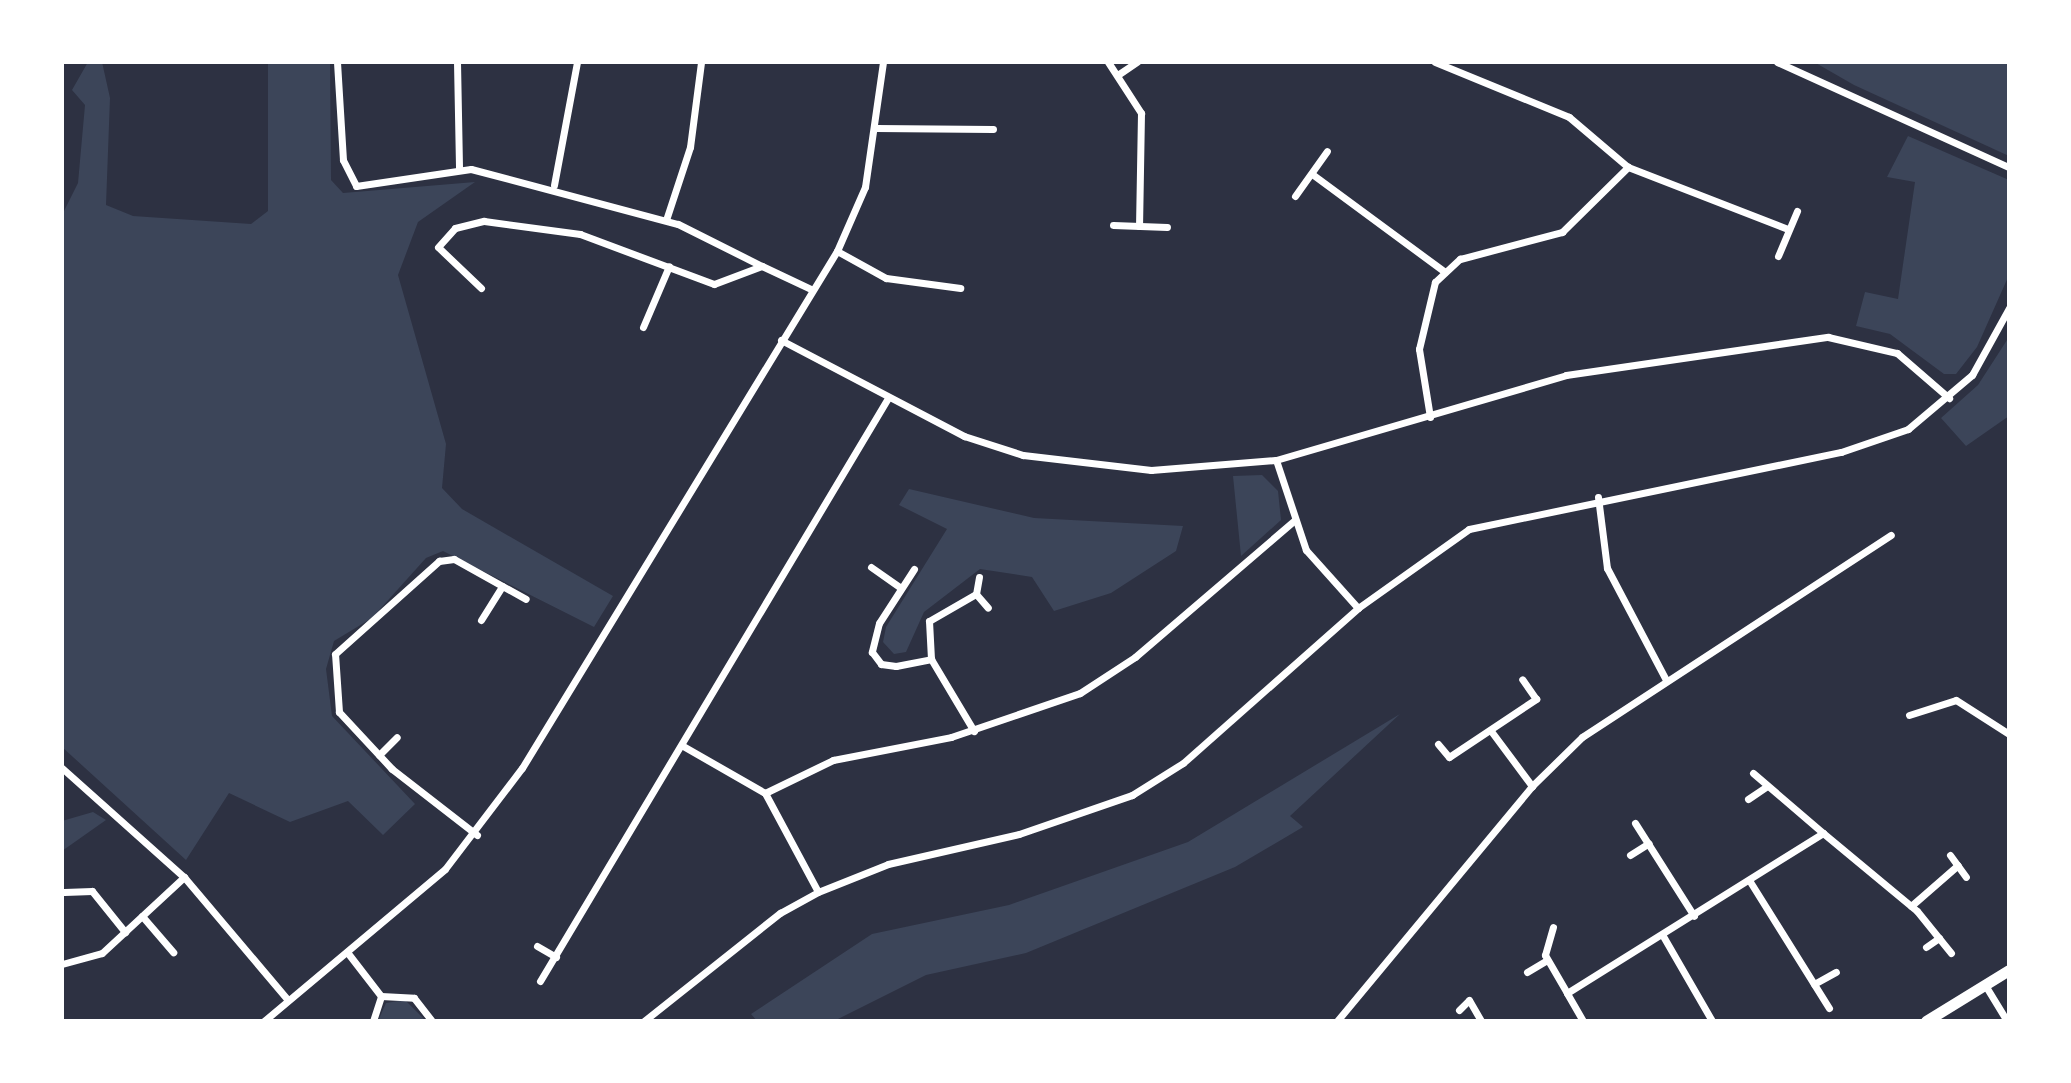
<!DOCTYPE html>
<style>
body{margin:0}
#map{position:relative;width:2071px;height:1083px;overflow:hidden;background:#2d3142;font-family:"PT Sans Narrow",sans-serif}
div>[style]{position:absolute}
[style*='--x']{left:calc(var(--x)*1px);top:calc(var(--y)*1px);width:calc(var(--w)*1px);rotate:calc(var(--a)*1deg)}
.green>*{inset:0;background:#3c4559}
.minor>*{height:7px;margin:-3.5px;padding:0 3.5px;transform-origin:3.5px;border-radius:3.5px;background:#fff}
.primary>*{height:11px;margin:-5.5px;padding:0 5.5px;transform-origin:5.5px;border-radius:5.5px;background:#fff}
span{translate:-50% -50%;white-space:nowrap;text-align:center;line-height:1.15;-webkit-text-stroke:6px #fff;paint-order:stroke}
.frame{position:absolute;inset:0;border:64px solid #fff;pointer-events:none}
</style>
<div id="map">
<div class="green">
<div style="clip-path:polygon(88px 62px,102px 62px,110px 98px,106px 205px,133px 216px,251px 224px,268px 211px,268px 62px,330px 62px,331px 180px,343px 193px,475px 182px,418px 222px,398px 275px,446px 444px,442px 488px,462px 509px,613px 596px,594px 627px,443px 551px,426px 558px,372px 618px,334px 641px,326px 669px,332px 716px,415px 804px,383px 835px,348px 801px,290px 822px,229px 793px,186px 860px,62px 747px,62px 215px,78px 183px,85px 105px,72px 90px)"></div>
<div style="clip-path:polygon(1814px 62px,2009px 62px,2009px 156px,1854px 85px)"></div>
<div style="clip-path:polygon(1908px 136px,2009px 180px,2009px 275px,1977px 347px,1956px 374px,1944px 374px,1890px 334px,1856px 326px,1865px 292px,1898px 299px,1915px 182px,1887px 177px)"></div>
<div style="clip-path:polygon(2009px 337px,2009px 416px,1966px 446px,1941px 418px,1978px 385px)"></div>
<div style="clip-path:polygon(1262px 475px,1278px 491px,1281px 520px,1241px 556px,1233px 476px)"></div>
<div style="clip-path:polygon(909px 489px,1034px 518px,1183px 526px,1176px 551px,1111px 593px,1054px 611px,1032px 577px,980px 569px,924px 612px,906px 652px,894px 654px,883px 642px,886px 627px,947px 529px,899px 505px)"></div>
<div style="clip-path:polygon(1400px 714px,1290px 816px,1303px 827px,1235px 867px,1026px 953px,926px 975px,834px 1021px,757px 1021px,751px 1014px,872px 934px,1009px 905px,1188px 842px)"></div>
<div style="clip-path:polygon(93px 812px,106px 820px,62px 851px,62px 821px)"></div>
<div style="clip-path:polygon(405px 1000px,426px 1021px,378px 1021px,386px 1003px)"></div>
</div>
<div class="minor">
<div style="--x:337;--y:62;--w:98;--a:86.5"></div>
<div style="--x:343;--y:160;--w:29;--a:63"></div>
<div style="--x:356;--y:186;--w:116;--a:-8.4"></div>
<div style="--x:471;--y:169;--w:214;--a:14.9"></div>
<div style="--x:678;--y:224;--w:94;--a:26.6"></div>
<div style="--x:457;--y:62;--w:108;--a:88.9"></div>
<div style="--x:1108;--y:62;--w:61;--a:57.1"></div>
<div style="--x:1141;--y:113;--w:113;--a:91"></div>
<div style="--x:1435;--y:62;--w:145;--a:22.3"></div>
<div style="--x:1569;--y:117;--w:77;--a:40.3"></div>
<div style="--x:1628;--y:167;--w:172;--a:21.2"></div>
<div style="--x:1777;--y:62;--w:255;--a:24.4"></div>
<div style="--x:1119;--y:74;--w:22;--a:-34"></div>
<div style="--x:876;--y:128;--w:117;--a:0.5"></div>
<div style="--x:1312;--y:174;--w:165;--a:36.4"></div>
<div style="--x:554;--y:185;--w:125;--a:-79.4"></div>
<div style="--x:1295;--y:196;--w:55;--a:-54.6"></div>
<div style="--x:666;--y:220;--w:77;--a:-71.8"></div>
<div style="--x:690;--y:147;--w:86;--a:-82.6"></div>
<div style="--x:1113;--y:225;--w:54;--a:2.1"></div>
<div style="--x:837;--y:251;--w:56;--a:28.9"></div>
<div style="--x:886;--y:278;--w:75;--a:7.7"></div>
<div style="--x:1778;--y:256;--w:49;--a:-67.1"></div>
<div style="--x:481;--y:288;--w:59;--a:-136.4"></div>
<div style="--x:438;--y:247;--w:25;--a:-48"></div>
<div style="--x:455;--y:228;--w:30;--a:-14"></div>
<div style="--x:484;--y:221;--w:97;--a:7.7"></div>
<div style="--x:580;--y:234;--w:143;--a:20.5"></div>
<div style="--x:714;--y:284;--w:51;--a:-20.6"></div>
<div style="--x:762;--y:266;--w:56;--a:25.2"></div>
<div style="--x:643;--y:327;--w:66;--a:-66.9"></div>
<div style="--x:781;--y:340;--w:207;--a:27.7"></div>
<div style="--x:964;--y:436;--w:62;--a:17.9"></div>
<div style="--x:1023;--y:455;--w:129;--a:6.7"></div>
<div style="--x:1151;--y:470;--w:125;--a:-4.6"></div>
<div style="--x:1276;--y:460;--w:302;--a:-16.3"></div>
<div style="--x:1566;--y:375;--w:265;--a:-8.3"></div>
<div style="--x:1828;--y:337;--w:71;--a:13.1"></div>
<div style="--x:1897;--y:353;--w:69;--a:40.9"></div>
<div style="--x:1430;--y:417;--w:69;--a:-99.2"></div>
<div style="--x:1419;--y:349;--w:69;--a:-76.6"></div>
<div style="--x:1435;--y:282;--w:34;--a:-43"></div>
<div style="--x:1460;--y:259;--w:106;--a:-14.8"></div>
<div style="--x:1562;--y:232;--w:93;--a:-44.6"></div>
<div style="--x:1276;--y:460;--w:95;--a:71.6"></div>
<div style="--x:1306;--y:550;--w:78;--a:48.1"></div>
<div style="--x:1598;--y:497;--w:72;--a:82.8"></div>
<div style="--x:1607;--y:568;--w:127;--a:62.2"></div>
<div style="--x:871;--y:567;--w:35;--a:35"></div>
<div style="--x:914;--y:569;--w:64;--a:122.9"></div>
<div style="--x:879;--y:623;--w:30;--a:104"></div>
<div style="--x:872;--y:652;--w:15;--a:53"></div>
<div style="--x:881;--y:664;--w:15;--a:8"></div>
<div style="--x:896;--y:666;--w:36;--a:-11"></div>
<div style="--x:931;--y:659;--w:84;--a:59.2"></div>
<div style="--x:979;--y:577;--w:17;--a:100"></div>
<div style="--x:976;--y:594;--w:18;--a:49"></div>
<div style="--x:481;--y:620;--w:40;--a:-58"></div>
<div style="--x:931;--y:659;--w:38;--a:-93"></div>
<div style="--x:929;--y:621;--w:54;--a:-29.9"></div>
<div style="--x:1909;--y:715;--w:49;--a:-17.7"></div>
<div style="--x:1956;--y:700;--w:63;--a:32.7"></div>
<div style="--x:1491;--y:731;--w:69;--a:53.3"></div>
<div style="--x:1438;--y:744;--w:17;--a:50"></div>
<div style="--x:1449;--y:757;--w:105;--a:-33.7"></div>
<div style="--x:1536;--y:699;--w:24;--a:-125"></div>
<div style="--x:683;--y:746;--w:95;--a:29.8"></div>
<div style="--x:765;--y:793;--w:112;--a:61.8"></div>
<div style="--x:379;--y:755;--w:25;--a:-45"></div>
<div style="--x:62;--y:768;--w:164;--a:41.8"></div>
<div style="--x:184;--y:877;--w:161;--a:49.8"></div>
<div style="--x:1753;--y:773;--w:92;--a:40.6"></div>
<div style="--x:765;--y:793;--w:76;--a:-25.9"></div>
<div style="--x:833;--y:760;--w:120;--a:-11"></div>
<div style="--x:951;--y:737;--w:136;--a:-18.8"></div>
<div style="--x:1080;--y:693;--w:66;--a:-33.2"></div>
<div style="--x:1135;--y:657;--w:211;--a:-40.6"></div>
<div style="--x:1748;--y:799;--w:23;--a:-34"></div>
<div style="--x:1635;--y:823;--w:110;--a:57.6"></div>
<div style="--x:477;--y:835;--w:108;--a:-142.2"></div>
<div style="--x:392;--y:769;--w:78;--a:-132.9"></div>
<div style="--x:339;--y:712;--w:58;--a:-93.9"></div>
<div style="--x:335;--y:654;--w:140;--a:-41.8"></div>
<div style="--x:439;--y:561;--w:15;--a:-8"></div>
<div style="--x:454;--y:559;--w:82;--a:29.1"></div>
<div style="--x:1630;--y:855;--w:22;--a:-32"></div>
<div style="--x:1950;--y:855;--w:27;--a:54"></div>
<div style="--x:1749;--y:880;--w:151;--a:58"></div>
<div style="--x:64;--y:892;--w:28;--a:-2"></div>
<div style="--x:92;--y:891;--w:53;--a:51.2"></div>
<div style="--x:1911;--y:906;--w:62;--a:-41.1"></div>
<div style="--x:142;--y:916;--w:48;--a:49.3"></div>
<div style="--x:1553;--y:927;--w:29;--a:106"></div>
<div style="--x:1545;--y:955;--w:44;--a:59.9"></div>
<div style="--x:1663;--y:936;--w:98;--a:60"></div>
<div style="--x:537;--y:946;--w:22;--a:30"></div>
<div style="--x:1926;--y:947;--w:16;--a:-35"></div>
<div style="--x:347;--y:952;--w:56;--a:52.3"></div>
<div style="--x:381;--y:996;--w:33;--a:3"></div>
<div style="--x:414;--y:998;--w:29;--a:52"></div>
<div style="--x:62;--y:964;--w:41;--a:-15.4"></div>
<div style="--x:102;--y:953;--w:112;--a:-42.8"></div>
<div style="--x:1527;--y:972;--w:23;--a:-31"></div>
<div style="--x:540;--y:981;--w:679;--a:-59.17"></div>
<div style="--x:1814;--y:984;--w:25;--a:-29"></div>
<div style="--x:1985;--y:985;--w:42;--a:58.6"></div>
<div style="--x:1459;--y:1010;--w:14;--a:-45"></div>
<div style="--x:1469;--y:1000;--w:24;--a:60"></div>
<div style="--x:264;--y:1021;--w:236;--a:-40"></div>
<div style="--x:445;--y:869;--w:127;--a:-52.7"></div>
<div style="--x:522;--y:768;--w:605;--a:-58.65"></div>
<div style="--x:837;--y:251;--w:70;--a:-66.4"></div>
<div style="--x:865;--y:187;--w:126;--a:-81.8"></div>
<div style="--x:373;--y:1021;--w:26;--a:-72"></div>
<div style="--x:644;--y:1021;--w:174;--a:-38.5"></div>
<div style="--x:780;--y:913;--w:43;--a:-28.9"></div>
<div style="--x:818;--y:892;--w:75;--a:-21.8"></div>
<div style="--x:888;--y:864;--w:134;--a:-12.9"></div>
<div style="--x:1019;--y:834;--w:120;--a:-19"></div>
<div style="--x:1132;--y:795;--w:60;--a:-32.1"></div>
<div style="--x:1183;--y:763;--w:234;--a:-41.5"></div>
<div style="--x:1358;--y:608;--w:136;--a:-35.4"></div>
<div style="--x:1469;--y:529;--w:380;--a:-11.7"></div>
<div style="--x:1841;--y:452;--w:71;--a:-18.9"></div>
<div style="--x:1908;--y:429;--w:84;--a:-40.2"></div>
<div style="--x:1972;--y:375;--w:77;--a:-61.1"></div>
<div style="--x:1337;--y:1021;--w:305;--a:-50.3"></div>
<div style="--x:1532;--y:786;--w:70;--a:-44.4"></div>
<div style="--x:1582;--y:737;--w:369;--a:-33.2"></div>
<div style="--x:1583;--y:1021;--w:32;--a:-120"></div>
<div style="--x:1567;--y:993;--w:302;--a:-32"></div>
<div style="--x:1823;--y:833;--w:122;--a:39.7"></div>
<div style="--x:1917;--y:911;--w:54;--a:51"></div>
</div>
<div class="primary">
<div style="--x:1926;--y:1021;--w:97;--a:-31.6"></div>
</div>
<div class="frame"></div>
</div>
